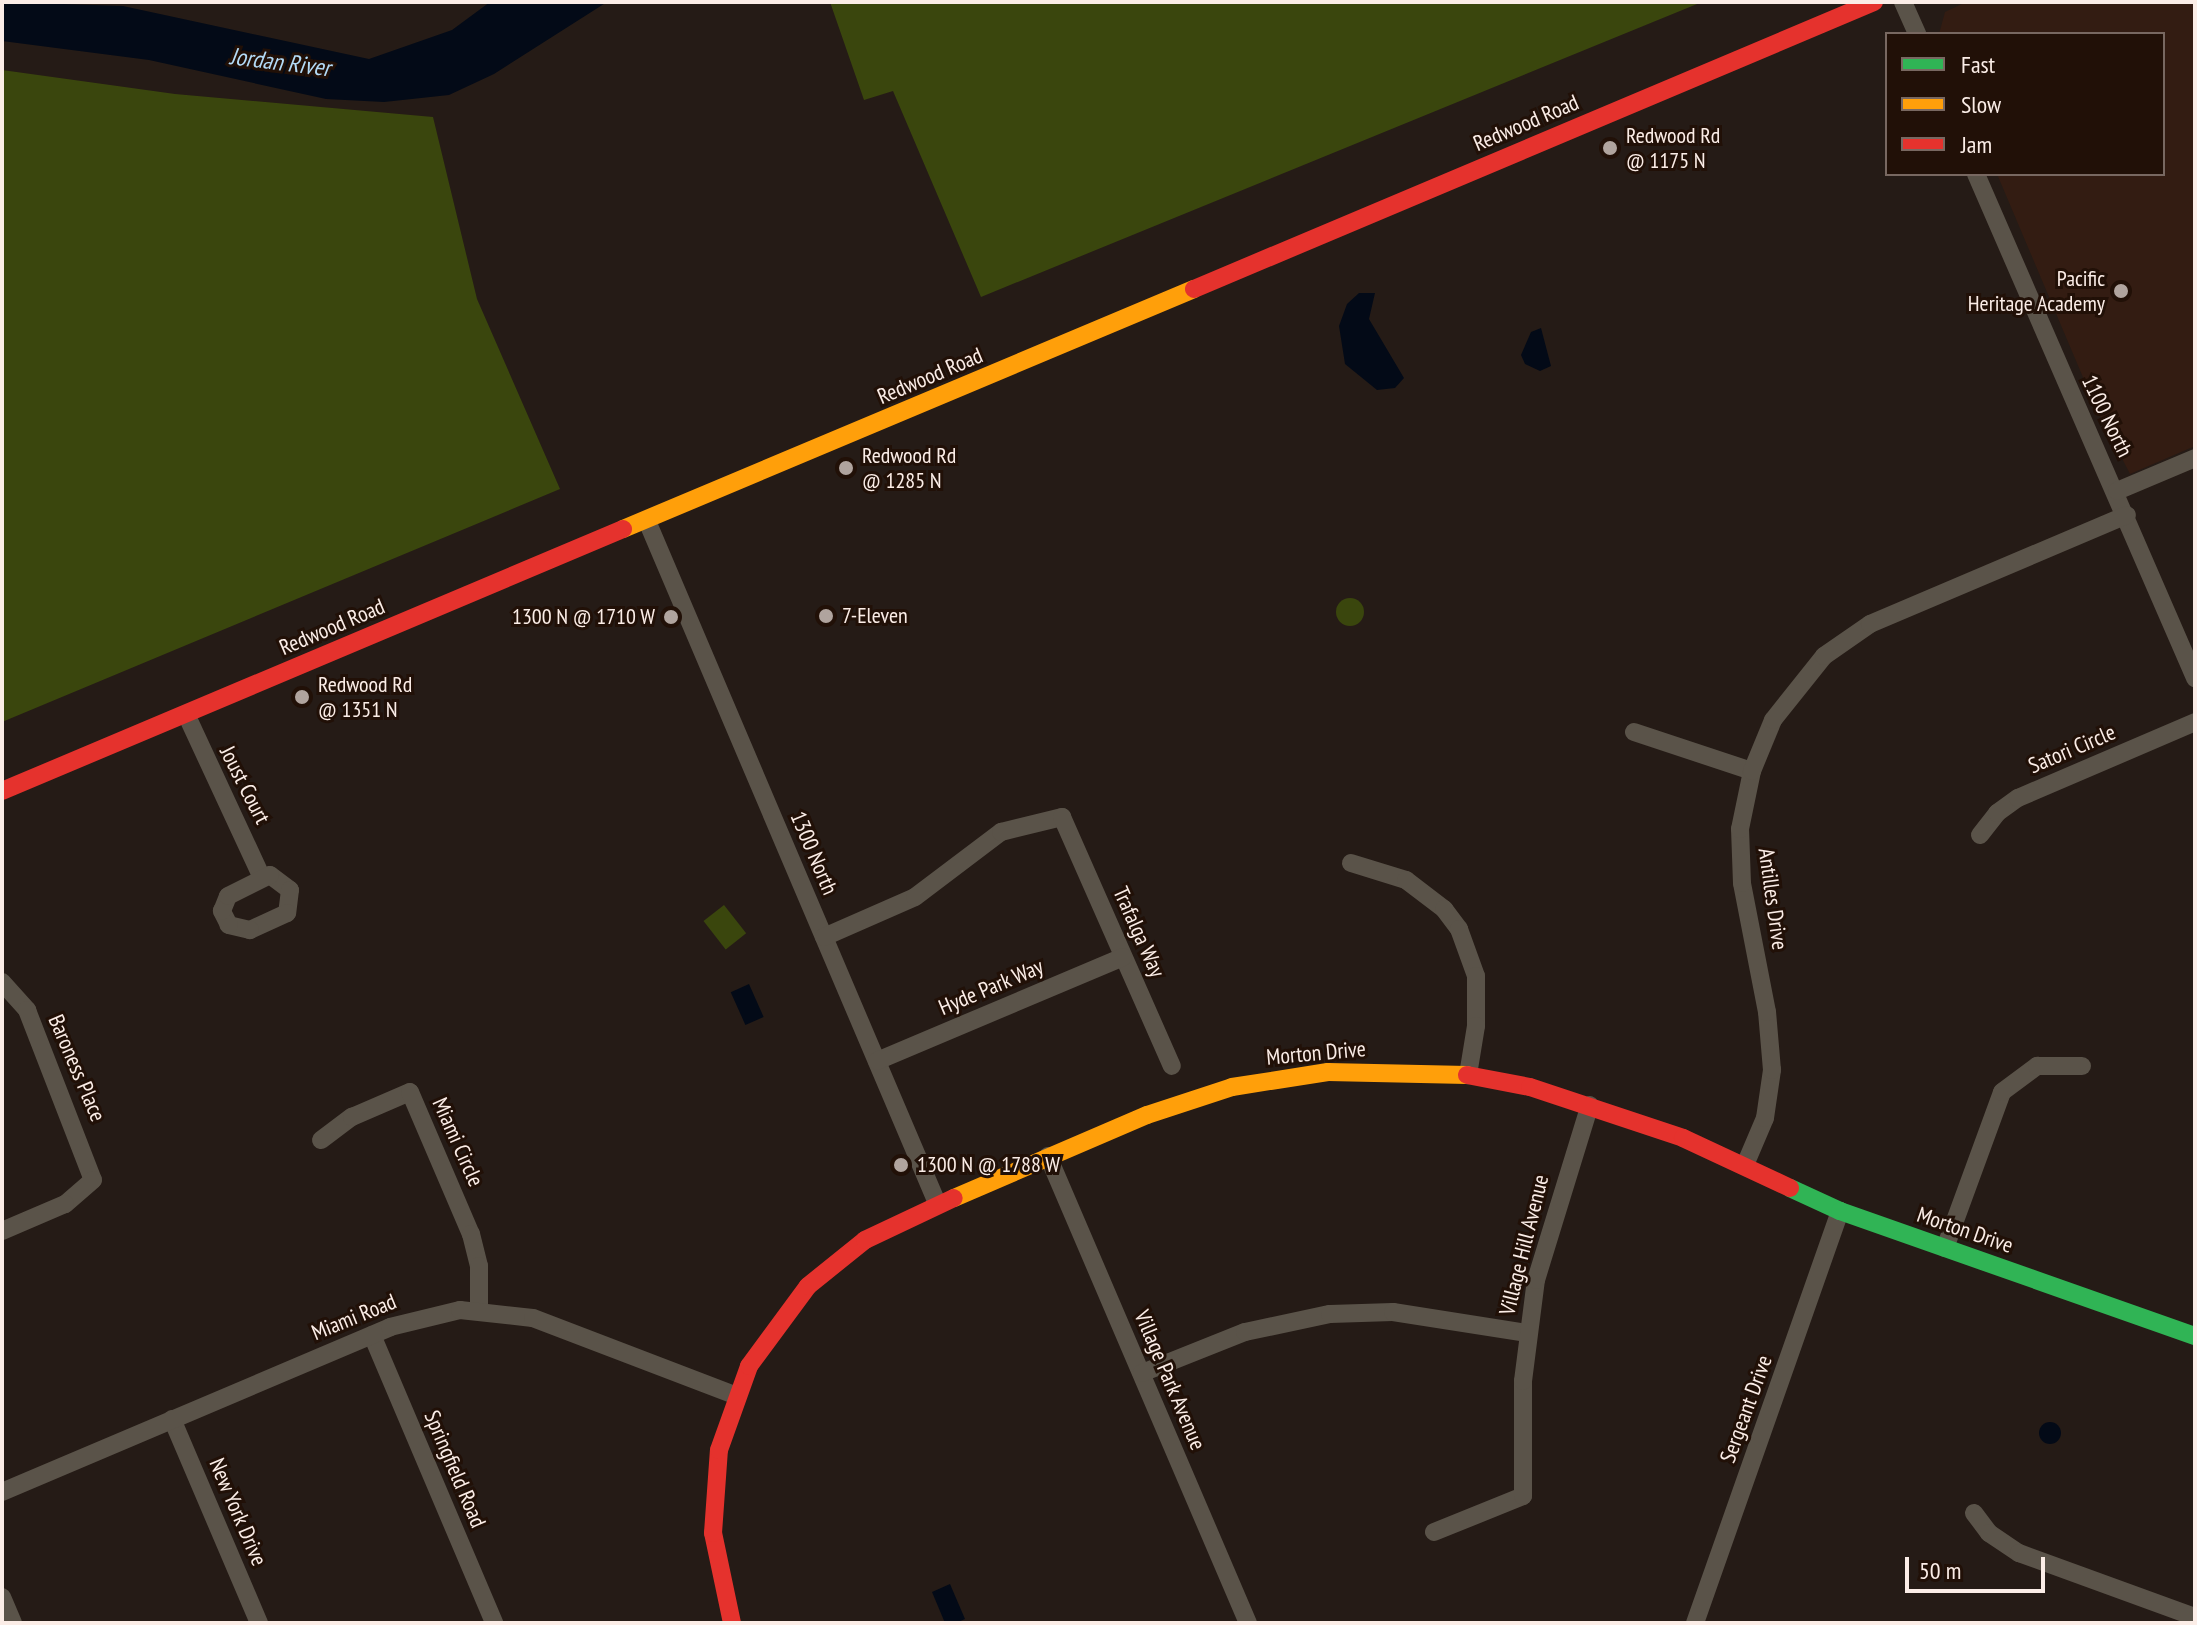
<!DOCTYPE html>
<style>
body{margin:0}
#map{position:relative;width:2197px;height:1625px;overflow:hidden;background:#251b16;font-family:"PT Sans Narrow",sans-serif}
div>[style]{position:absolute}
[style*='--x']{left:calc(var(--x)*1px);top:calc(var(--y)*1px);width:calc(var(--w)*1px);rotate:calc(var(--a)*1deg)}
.built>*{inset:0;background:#331c12}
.green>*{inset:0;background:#3a460d;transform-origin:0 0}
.round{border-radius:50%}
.water>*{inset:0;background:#030a17;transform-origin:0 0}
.street>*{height:18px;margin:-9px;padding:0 9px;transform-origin:9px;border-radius:9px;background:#5a5349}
.fast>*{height:18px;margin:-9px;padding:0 9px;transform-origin:9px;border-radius:9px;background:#30b455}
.slow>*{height:18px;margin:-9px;padding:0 9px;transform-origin:9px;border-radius:9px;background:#ff9f0a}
.jam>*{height:18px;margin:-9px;padding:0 9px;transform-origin:9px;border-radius:9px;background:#e5322d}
.dots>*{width:22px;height:22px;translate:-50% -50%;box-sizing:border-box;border:4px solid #211007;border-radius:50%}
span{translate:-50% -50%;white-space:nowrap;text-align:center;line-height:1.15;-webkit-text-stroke:6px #211007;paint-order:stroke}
.street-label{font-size:22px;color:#fbede7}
.poi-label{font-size:22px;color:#fbede7}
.left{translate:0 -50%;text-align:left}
.right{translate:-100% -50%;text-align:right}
.water-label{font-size:24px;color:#b3dbf7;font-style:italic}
.frame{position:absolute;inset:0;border:4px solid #fbede7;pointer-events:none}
.legend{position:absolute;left:1885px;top:32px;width:280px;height:144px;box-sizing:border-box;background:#211007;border:2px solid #786861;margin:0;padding:10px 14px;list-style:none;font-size:24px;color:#fbede7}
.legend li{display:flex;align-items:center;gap:16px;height:40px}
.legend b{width:40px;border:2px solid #786861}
.scale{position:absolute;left:1905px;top:1557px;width:140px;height:36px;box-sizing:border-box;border:4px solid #fbede7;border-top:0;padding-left:10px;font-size:24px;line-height:28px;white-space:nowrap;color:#fbede7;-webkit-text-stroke:6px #211007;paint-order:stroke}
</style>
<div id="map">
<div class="built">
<div style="clip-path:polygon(1966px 2px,2194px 2px,2195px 446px,2130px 474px,2096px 408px,1997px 174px,2163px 174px,2163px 34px,1939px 34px,1945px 12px)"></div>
</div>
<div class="green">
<div style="clip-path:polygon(830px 2px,1702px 2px,981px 297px,893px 91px,864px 100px)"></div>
<div style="clip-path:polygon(2px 70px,175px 94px,433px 117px,477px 299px,560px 489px,2px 722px)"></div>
<div class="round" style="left:1336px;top:598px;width:28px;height:28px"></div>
<div style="left:724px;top:905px;width:36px;height:26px;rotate:52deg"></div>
</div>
<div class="water">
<div style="clip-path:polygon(2px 2px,123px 6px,369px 59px,452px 30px,490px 2px,607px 2px,494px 74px,449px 95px,384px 102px,326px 99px,149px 60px,2px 41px)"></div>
<div style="clip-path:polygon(1359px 293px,1375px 293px,1369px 319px,1404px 378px,1395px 388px,1377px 390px,1345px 364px,1339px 326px,1347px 304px)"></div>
<div style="clip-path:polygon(1541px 328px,1551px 366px,1540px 371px,1525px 364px,1521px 355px,1531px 332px)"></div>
<div style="left:749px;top:984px;width:36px;height:20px;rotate:66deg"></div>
<div class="round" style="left:2039px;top:1422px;width:22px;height:22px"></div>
<div style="clip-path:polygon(950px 1584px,965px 1619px,956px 1623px,945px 1623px,932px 1592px)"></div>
</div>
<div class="street">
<div style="--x:1903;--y:2;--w:35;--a:66"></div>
<div style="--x:1976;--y:174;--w:550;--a:66.51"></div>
<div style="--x:2117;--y:491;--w:85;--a:-22.9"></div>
<div style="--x:647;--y:521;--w:741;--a:66.96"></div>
<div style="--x:186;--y:714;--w:181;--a:65.1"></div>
<div style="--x:1634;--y:732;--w:124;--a:18.3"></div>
<div style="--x:1980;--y:835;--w:28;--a:-52"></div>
<div style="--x:1997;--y:813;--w:26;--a:-36"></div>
<div style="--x:2018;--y:798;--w:193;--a:-23.2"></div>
<div style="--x:1351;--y:863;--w:58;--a:17.2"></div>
<div style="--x:1406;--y:880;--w:48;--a:37.3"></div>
<div style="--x:1444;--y:909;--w:25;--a:53"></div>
<div style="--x:1459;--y:929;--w:50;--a:70.1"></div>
<div style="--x:1476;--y:976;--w:50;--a:90"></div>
<div style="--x:1476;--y:1026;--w:50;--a:99.3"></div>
<div style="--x:270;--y:875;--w:25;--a:37"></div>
<div style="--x:290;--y:890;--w:23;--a:97"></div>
<div style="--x:287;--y:913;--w:41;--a:155.3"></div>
<div style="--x:250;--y:930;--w:22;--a:-167"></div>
<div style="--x:229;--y:925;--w:16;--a:-117"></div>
<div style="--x:222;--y:911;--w:16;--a:-68"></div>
<div style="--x:228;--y:896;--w:47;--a:-26.6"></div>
<div style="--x:824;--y:937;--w:99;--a:-23.7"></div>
<div style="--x:915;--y:897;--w:108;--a:-37.1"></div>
<div style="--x:1001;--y:832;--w:63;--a:-13.8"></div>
<div style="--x:1062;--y:817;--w:272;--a:66.2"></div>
<div style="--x:2;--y:982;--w:38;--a:48"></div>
<div style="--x:27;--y:1010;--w:182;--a:68.8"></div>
<div style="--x:93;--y:1180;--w:37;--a:139"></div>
<div style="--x:65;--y:1204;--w:69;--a:156.8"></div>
<div style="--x:877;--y:1061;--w:267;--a:-22.9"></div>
<div style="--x:321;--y:1140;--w:39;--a:-37"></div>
<div style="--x:352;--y:1117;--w:63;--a:-23.3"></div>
<div style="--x:410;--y:1092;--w:155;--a:66.8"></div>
<div style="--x:471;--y:1234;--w:33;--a:76"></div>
<div style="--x:479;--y:1266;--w:43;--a:90"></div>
<div style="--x:1048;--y:1156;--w:508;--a:66.82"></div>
<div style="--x:1745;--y:1165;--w:51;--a:-66.9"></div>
<div style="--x:1765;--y:1118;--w:49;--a:-81.7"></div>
<div style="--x:1772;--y:1070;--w:58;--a:-94.9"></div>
<div style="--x:1767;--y:1012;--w:131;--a:-101"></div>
<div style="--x:1742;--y:883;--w:54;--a:-92.1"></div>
<div style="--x:1740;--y:829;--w:59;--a:-78.3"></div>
<div style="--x:1752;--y:771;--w:55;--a:-67.6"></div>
<div style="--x:1773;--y:720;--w:82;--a:-51.4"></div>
<div style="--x:1824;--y:656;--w:56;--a:-34.8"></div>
<div style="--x:1870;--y:624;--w:279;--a:-23"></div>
<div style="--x:1945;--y:1248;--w:166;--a:-69.9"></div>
<div style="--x:2002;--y:1092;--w:44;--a:-36.6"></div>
<div style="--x:2037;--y:1066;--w:45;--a:0"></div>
<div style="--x:372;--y:1335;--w:313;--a:67"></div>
<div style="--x:1142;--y:1373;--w:111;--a:-21.7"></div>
<div style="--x:1245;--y:1332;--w:87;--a:-12"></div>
<div style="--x:1330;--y:1314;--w:63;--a:-1.8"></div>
<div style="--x:1393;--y:1312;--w:136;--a:8.9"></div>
<div style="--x:172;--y:1419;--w:222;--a:66.9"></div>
<div style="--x:2;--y:1492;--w:422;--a:-23"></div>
<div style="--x:390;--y:1327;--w:72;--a:-13.7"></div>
<div style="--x:460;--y:1310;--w:73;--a:6.3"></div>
<div style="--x:533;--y:1318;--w:216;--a:20.9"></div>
<div style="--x:1974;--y:1513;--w:25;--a:53"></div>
<div style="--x:1989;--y:1533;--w:36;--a:34"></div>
<div style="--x:2019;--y:1553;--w:187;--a:20"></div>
<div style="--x:1434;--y:1532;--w:96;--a:-22"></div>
<div style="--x:1523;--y:1496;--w:115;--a:-90"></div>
<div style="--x:1523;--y:1381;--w:102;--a:-82.7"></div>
<div style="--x:1536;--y:1280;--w:183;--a:-72.9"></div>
<div style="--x:2;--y:1597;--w:28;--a:67"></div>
<div style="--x:1695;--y:1623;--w:437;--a:-70.6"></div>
</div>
<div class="fast">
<div style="--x:1790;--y:1188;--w:55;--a:24.7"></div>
<div style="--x:1840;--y:1211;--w:376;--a:19.4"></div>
</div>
<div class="slow">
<div style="--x:623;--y:529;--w:619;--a:-22.8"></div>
<div style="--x:954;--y:1198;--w:210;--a:-23.3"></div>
<div style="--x:1147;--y:1115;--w:89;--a:-18.2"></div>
<div style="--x:1232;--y:1087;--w:97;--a:-8.9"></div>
<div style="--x:1328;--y:1072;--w:139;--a:1.2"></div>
</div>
<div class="jam">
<div style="--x:1194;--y:289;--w:738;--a:-22.88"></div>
<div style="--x:2;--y:791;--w:674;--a:-22.87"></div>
<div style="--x:1467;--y:1075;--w:64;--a:10.8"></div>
<div style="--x:1530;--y:1087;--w:161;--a:18.4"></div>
<div style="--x:1683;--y:1138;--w:118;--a:25"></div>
<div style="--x:732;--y:1623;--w:92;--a:-101.9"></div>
<div style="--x:713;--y:1533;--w:83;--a:-85.9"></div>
<div style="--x:719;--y:1450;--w:89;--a:-70.3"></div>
<div style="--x:749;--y:1366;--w:99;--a:-53.6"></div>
<div style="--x:808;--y:1286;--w:73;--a:-38.9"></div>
<div style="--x:865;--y:1240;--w:98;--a:-25.3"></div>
</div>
<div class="dots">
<div style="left:1610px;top:148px;background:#b0a49e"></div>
<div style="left:2121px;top:291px;background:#b0a49e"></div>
<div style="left:846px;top:468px;background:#b0a49e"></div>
<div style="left:826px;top:616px;background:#b0a49e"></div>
<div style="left:671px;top:617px;background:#b0a49e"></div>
<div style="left:302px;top:697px;background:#b0a49e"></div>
<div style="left:901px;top:1165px;background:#b0a49e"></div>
</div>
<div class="street-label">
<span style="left:1526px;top:123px;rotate:-23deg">Redwood Road</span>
<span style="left:930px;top:376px;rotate:-23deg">Redwood Road</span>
<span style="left:2107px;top:416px;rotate:64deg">1100 North</span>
<span style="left:332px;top:627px;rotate:-23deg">Redwood Road</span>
<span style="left:2072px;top:749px;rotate:-23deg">Satori Circle</span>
<span style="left:245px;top:785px;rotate:63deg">Joust Court</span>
<span style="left:814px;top:853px;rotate:67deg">1300 North</span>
<span style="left:1773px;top:899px;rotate:82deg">Antilles Drive</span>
<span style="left:1139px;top:932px;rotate:66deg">Trafalga Way</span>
<span style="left:991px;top:987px;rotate:-23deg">Hyde Park Way</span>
<span style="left:1316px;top:1053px;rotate:-5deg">Morton Drive</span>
<span style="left:77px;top:1068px;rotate:67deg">Baroness Place</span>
<span style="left:458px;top:1142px;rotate:66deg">Miami Circle</span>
<span style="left:1965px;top:1230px;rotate:19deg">Morton Drive</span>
<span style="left:1524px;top:1245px;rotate:-76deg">Village Hill Avenue</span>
<span style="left:354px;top:1317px;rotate:-22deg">Miami Road</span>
<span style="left:1170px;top:1380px;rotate:67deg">Village Park Avenue</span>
<span style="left:1746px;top:1409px;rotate:-70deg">Sergeant Drive</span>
<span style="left:455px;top:1469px;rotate:67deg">Springfield Road</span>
<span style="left:238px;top:1512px;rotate:67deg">New York Drive</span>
</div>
<div class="poi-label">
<span class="left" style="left:1626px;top:148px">Redwood Rd<br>@ 1175 N</span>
<span class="right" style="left:2105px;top:291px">Pacific<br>Heritage Academy</span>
<span class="left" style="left:862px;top:468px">Redwood Rd<br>@ 1285 N</span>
<span class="left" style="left:842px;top:616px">7-Eleven</span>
<span class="right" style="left:655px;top:617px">1300 N @ 1710 W</span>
<span class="left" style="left:318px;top:697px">Redwood Rd<br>@ 1351 N</span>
<span class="left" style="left:917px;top:1165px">1300 N @ 1788 W</span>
</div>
<div class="water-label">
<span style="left:280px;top:62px;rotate:7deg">Jordan River</span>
</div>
<div class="frame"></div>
<ul class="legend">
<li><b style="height:10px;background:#30b455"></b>Fast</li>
<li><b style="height:10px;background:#ff9f0a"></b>Slow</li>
<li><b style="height:10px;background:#e5322d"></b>Jam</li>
</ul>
<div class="scale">50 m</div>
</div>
